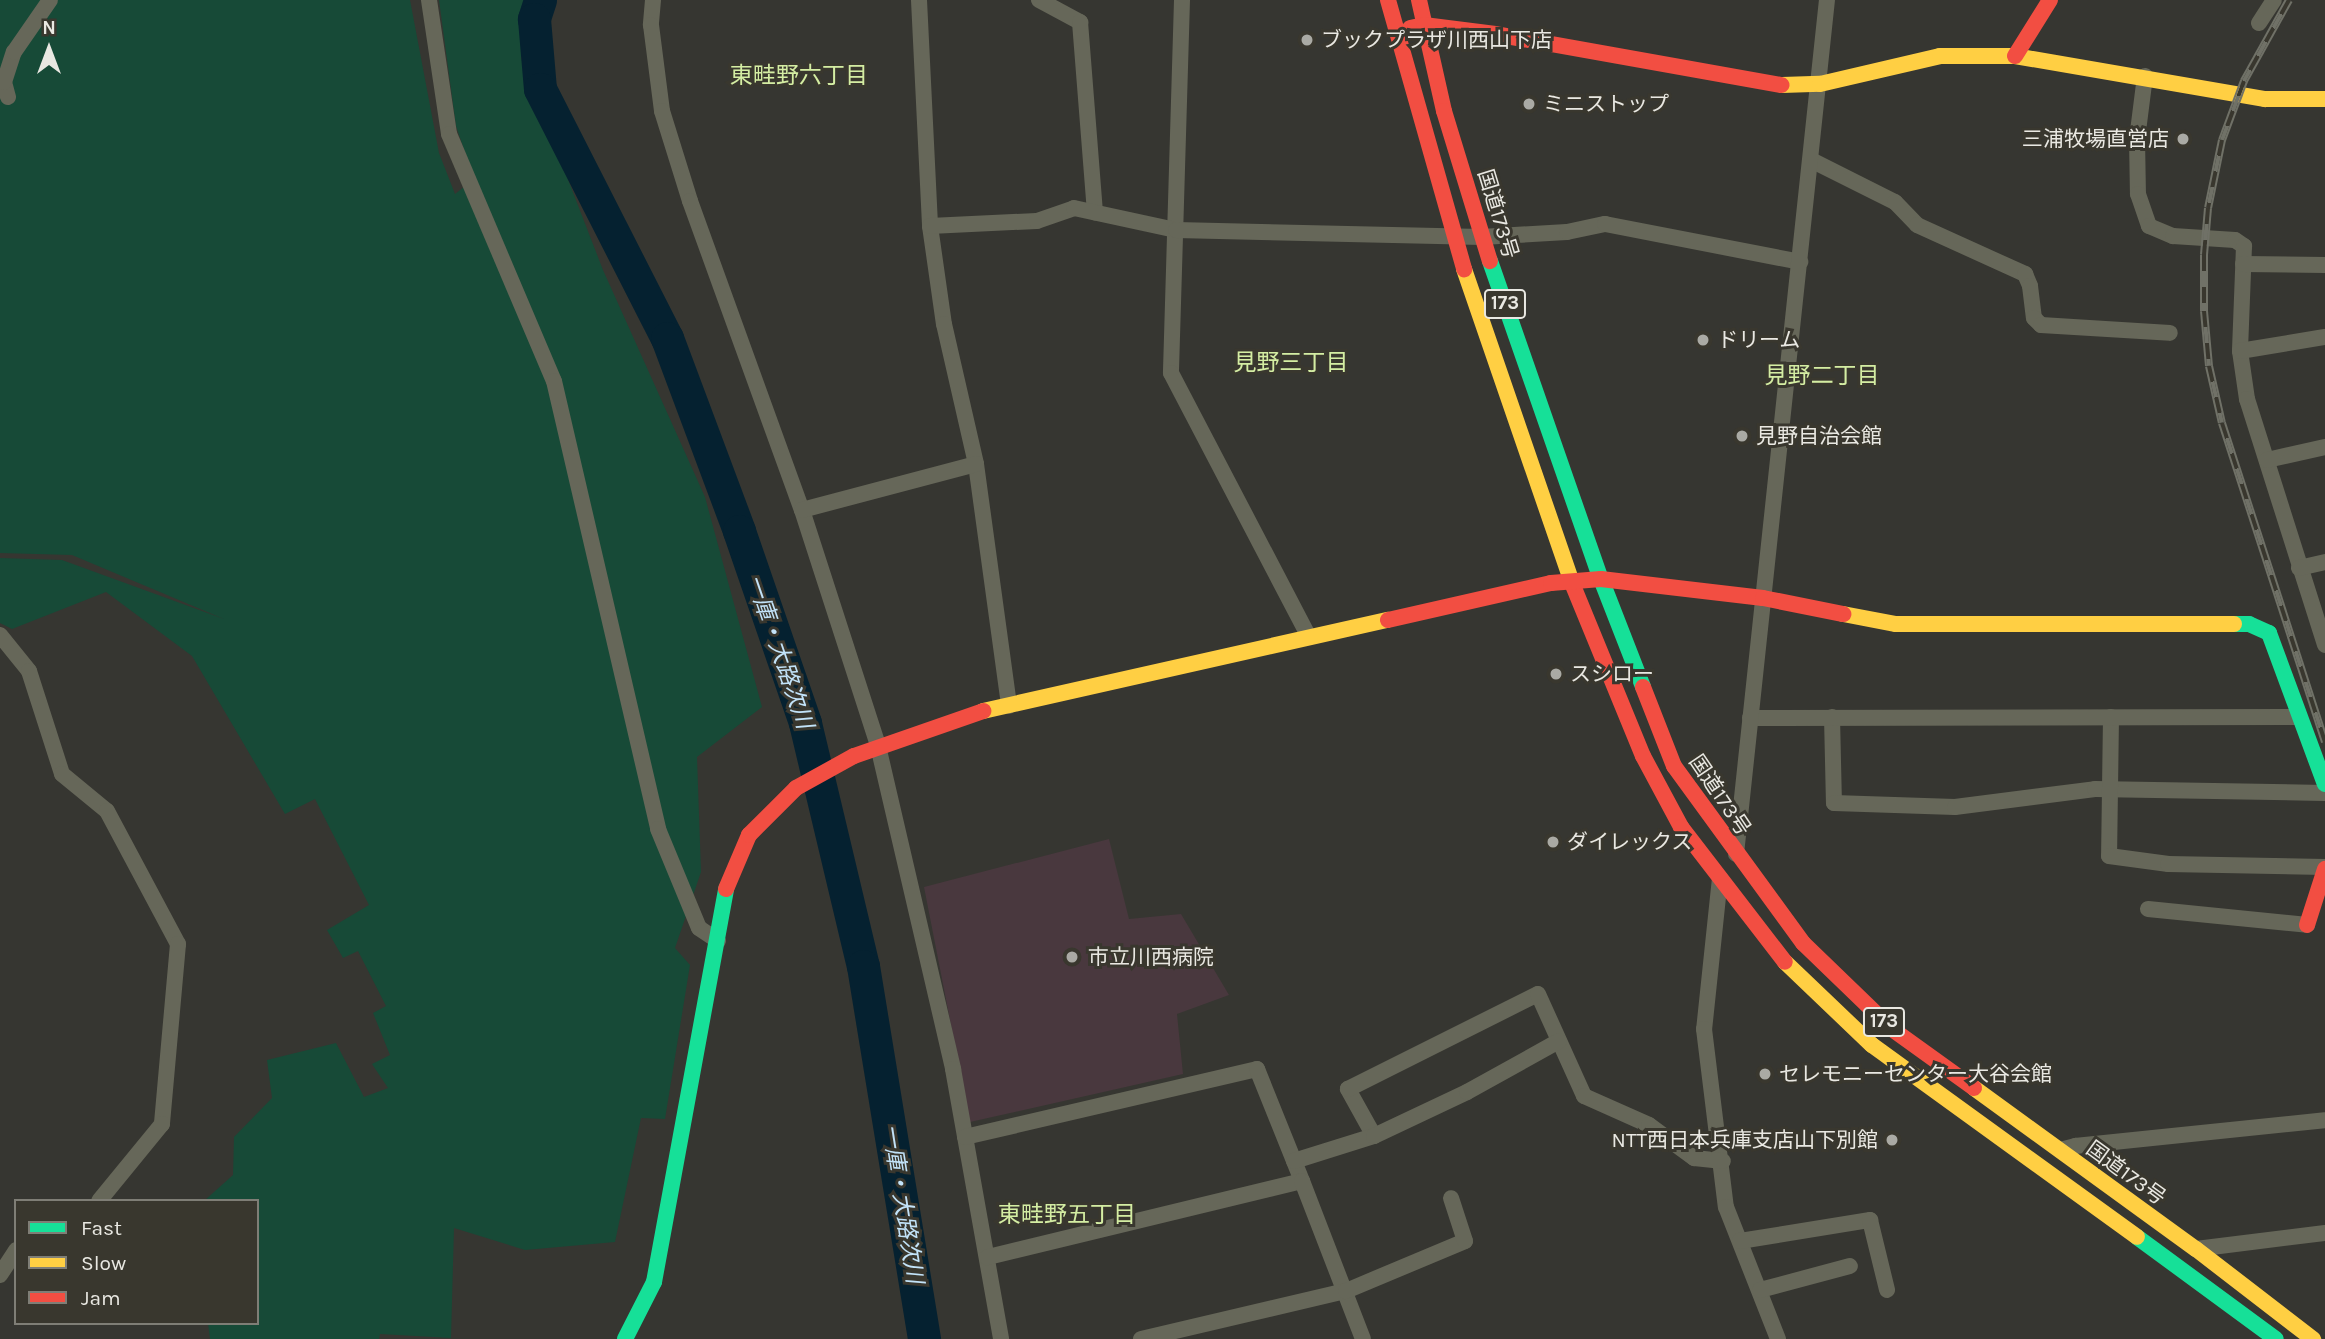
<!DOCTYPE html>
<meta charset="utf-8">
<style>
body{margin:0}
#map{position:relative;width:2325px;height:1339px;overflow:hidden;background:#363631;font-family:Karla,"Noto Sans JP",sans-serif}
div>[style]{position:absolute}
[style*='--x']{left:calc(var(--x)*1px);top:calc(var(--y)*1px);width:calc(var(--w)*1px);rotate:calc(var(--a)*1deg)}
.medical>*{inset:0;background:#49383e}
.green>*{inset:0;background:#174a37}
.river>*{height:33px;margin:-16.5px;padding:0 16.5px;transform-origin:16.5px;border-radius:16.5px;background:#052130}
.street>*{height:16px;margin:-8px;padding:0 8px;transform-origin:8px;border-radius:8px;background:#666759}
.fast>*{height:16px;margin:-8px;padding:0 8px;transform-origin:8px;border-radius:8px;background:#16e098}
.slow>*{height:16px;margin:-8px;padding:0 8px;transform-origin:8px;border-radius:8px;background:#ffcf43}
.jam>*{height:16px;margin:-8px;padding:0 8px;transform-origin:8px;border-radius:8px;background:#f24e42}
.rail>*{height:8px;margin-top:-4px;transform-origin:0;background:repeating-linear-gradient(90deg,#39372e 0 16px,#707167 0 32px);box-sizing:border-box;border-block:2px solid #707167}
.dots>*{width:19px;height:19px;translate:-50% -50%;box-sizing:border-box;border:4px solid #39372e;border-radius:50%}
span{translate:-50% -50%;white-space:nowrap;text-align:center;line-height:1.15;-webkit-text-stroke:6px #39372e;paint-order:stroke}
.shield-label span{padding:2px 5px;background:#39372e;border:2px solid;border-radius:5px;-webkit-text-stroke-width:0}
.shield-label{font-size:19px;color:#e9e8e2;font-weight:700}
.poi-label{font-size:21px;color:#e9e8e2}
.left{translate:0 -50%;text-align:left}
.right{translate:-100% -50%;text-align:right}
.street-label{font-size:21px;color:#e9e8e2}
.neighbourhood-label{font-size:23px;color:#d4eda3}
.water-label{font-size:23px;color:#c2e3f9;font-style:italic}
.legend{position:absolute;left:14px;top:1199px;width:245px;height:126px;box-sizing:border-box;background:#39372e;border:2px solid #7f7e76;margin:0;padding:9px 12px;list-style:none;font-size:21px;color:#e9e8e2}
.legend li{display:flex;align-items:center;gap:14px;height:35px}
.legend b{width:35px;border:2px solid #7f7e76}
.north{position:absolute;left:14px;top:14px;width:70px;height:70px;-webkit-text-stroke:5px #39372e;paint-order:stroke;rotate:0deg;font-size:19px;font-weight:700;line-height:28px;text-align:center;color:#e9e8e2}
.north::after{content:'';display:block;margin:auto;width:24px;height:32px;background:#e9e8e2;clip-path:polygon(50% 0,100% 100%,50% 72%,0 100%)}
</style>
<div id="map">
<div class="medical">
<div style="clip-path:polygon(1109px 839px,1129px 919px,1181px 914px,1229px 995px,1177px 1014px,1183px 1074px,970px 1122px,924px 887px)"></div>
</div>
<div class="green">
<div style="clip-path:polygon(0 0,410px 0,439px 153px,455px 194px,474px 179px,456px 126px,439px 0,528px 0,521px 58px,603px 270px,705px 497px,762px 707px,697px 757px,701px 872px,675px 948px,690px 965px,665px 1119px,641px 1118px,615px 1242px,525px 1250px,454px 1228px,451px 1338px,380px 1334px,379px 1339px,210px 1339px,208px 1323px,257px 1323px,257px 1201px,204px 1201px,233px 1175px,234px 1137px,272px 1098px,267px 1060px,336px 1043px,364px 1097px,388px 1088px,372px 1064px,390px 1055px,373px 1013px,386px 1006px,358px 951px,343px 958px,327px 930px,369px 905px,315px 799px,285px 814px,192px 656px,106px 592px,12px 629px,0 623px,0 558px,62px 560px,224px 619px,72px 555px,0 553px)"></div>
</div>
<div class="river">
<div style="--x:540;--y:0;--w:20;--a:108"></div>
<div style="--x:534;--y:19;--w:70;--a:85.1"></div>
<div style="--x:540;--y:89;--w:280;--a:63"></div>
<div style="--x:667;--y:338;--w:206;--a:69.5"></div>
<div style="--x:739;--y:531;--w:203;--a:71"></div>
<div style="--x:805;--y:723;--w:250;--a:76.6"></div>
<div style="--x:863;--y:966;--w:378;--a:80.7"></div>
</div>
<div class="street">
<div style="--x:429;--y:0;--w:135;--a:81.5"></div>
<div style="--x:449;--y:134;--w:268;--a:67"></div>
<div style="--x:554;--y:381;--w:460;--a:76.9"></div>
<div style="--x:658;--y:829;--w:107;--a:67.5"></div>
<div style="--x:699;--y:928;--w:23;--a:34"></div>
<div style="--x:653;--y:0;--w:25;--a:95"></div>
<div style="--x:651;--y:25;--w:87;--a:82.7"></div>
<div style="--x:662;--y:111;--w:94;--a:72.7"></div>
<div style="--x:690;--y:201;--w:329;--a:70.1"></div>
<div style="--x:802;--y:510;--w:248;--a:72.1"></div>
<div style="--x:878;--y:746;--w:332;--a:76.9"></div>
<div style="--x:953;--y:1069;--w:274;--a:79.9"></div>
<div style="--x:919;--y:0;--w:226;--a:87.2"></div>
<div style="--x:930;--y:226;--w:99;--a:81.9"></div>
<div style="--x:944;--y:324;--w:144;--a:77.1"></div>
<div style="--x:976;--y:464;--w:244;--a:82.2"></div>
<div style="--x:1039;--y:0;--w:47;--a:28.2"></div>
<div style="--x:1080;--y:22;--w:191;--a:85.5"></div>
<div style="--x:1182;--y:0;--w:373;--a:91.7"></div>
<div style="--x:1171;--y:373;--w:298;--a:62.4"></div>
<div style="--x:2259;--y:23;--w:27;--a:-57"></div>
<div style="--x:2145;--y:76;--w:64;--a:97.2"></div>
<div style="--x:2137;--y:139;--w:55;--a:89"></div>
<div style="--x:2138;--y:194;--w:34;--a:71"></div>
<div style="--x:2149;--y:226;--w:26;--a:23"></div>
<div style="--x:2173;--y:236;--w:62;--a:3.7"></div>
<div style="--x:2235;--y:240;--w:11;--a:34"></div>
<div style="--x:2244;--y:246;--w:105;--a:92.2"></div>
<div style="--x:2240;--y:351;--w:49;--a:81.7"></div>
<div style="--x:2247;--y:399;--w:258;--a:72.4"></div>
<div style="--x:8;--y:97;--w:16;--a:-105"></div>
<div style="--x:4;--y:82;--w:32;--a:-72"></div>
<div style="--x:14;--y:52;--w:63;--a:-55.3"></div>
<div style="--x:1811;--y:160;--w:94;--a:26.6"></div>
<div style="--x:1895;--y:202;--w:32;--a:46"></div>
<div style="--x:1917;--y:225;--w:119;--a:24.4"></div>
<div style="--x:2025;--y:274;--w:13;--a:67"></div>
<div style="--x:2030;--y:286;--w:32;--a:83"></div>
<div style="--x:2034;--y:318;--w:10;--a:45"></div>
<div style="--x:2041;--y:325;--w:129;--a:3.5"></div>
<div style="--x:930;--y:226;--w:107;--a:-2.7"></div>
<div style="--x:1037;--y:221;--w:39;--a:-19"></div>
<div style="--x:1074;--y:208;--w:104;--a:12.2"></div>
<div style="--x:1176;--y:230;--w:306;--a:1.3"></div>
<div style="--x:1482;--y:237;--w:85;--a:-3.4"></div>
<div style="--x:1567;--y:232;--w:39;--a:-12"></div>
<div style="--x:1605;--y:224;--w:199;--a:11"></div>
<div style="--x:2243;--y:264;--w:82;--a:0.7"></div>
<div style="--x:2240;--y:351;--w:86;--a:-9.4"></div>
<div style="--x:2267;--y:460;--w:59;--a:-12.6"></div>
<div style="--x:802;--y:510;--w:180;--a:-14.8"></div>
<div style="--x:2299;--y:568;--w:27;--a:-13"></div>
<div style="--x:0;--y:635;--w:46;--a:51.1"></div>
<div style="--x:29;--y:671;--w:108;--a:72.2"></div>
<div style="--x:62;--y:774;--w:58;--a:39.4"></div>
<div style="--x:107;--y:811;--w:151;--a:61.9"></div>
<div style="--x:178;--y:944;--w:181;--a:95.1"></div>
<div style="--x:162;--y:1124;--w:99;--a:129.3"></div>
<div style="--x:1832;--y:717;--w:86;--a:88.7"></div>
<div style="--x:1834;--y:803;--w:121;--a:1.9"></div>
<div style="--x:1955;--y:807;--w:141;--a:-7.3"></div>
<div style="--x:2095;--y:789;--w:230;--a:1"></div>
<div style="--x:2111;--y:717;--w:139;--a:90.8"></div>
<div style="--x:2109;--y:856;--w:60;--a:7.7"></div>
<div style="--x:2168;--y:864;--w:157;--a:1.1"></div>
<div style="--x:1750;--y:718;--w:549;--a:-0.1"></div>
<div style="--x:1736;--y:854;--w:859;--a:-83.92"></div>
<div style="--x:1720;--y:878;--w:152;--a:96"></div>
<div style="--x:1704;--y:1029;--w:179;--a:83"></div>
<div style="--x:1726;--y:1207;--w:142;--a:68.5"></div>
<div style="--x:2148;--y:909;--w:160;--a:5.7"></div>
<div style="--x:1374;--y:1136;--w:54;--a:-119"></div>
<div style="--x:1348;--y:1089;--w:212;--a:-26.6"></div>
<div style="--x:1538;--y:994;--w:112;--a:65.7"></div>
<div style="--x:1584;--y:1096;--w:71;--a:24"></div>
<div style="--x:1649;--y:1125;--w:56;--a:36.3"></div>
<div style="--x:1694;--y:1158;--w:29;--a:6"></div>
<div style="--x:965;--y:1137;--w:300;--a:-13.1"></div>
<div style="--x:1257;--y:1069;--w:121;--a:68.1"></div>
<div style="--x:1302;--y:1181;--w:324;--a:166.4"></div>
<div style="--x:2060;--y:1150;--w:16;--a:-15"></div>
<div style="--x:2075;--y:1146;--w:251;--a:-5.9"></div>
<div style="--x:1294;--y:1161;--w:84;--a:-17.4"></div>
<div style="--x:1374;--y:1136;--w:103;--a:-25.3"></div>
<div style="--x:1467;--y:1092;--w:105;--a:-29"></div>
<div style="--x:1302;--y:1181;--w:169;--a:68.9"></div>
<div style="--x:1740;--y:1241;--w:132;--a:-9.2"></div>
<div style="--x:1870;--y:1220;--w:72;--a:76.3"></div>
<div style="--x:2196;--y:1249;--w:130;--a:-7.1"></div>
<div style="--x:0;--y:1275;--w:30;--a:-57"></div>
<div style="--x:1760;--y:1290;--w:93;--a:-14.9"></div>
<div style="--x:1141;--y:1339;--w:211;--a:-13.2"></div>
<div style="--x:1346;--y:1291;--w:129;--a:-22.8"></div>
<div style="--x:1465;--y:1241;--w:45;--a:-108"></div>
</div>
<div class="fast">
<div style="--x:1490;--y:261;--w:337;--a:70.8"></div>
<div style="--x:1601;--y:579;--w:116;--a:68.7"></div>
<div style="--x:2234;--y:624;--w:15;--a:0"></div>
<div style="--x:2249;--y:624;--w:22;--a:24"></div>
<div style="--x:2269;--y:633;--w:161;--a:69.7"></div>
<div style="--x:2137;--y:1237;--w:172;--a:36.3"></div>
<div style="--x:625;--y:1339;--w:64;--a:-63"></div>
<div style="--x:654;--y:1282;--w:400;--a:-79.6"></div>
</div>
<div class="slow">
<div style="--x:1782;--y:85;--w:38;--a:-2"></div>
<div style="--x:1820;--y:84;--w:123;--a:-13.1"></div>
<div style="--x:1940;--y:56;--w:75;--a:0"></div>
<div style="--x:2015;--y:56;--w:254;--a:9.8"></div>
<div style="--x:2265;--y:99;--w:60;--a:0"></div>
<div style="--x:1464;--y:269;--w:332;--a:71"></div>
<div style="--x:1843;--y:614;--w:54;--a:10.7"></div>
<div style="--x:1896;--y:624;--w:338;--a:0"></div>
<div style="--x:983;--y:711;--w:415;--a:-12.7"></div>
<div style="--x:1785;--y:962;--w:120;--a:43.7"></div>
<div style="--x:1872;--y:1045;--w:327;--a:35.9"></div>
<div style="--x:1974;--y:1088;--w:274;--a:36"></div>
<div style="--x:2196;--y:1249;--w:148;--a:37.6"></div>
</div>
<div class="jam">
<div style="--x:1388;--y:0;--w:280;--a:74.2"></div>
<div style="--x:1419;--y:0;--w:114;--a:77.3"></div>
<div style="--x:1444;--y:111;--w:157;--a:73"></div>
<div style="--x:1410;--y:28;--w:14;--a:-12"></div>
<div style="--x:1424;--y:25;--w:72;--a:7.2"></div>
<div style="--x:1495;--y:34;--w:291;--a:10.1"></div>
<div style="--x:2015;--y:56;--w:66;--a:-58"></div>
<div style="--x:1572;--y:583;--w:187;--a:67.7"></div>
<div style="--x:1643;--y:756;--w:81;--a:61.8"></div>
<div style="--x:1681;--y:827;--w:170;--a:52.4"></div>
<div style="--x:1388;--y:620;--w:167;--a:-12.8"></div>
<div style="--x:1551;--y:583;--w:50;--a:-4.6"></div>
<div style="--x:1601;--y:579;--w:163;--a:6.7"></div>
<div style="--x:1763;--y:598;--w:82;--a:11.3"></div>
<div style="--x:1643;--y:687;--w:85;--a:68.6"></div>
<div style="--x:1674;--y:766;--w:219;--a:53.9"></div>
<div style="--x:1803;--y:943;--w:124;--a:44"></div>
<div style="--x:1892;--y:1029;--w:101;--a:35.7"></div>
<div style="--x:726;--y:889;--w:59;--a:-66.9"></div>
<div style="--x:749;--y:835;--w:66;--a:-45"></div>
<div style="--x:796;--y:788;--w:66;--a:-28.9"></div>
<div style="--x:854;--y:756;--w:137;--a:-19.2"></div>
<div style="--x:2307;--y:925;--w:59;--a:-72.2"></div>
</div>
<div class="rail">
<div style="--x:2289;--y:0;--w:93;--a:119.1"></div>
<div style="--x:2244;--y:81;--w:63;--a:110.4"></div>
<div style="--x:2222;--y:140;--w:69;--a:101.6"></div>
<div style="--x:2208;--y:208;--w:47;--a:94.9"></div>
<div style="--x:2204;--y:255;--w:56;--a:90"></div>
<div style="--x:2204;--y:311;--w:55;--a:84.8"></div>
<div style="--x:2209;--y:366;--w:58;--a:77.2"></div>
<div style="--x:2222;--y:423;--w:335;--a:72.1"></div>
</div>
<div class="dots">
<div style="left:1307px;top:40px;background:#aaaaa4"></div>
<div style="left:1529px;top:104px;background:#aaaaa4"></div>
<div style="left:2183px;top:139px;background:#aaaaa4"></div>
<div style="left:1703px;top:340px;background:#aaaaa4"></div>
<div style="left:1742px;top:436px;background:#aaaaa4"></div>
<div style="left:1556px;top:674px;background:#aaaaa4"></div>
<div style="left:1553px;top:842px;background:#aaaaa4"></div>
<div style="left:1072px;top:957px;background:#aaaaa4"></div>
<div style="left:1765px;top:1074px;background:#aaaaa4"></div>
<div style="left:1892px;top:1140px;background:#aaaaa4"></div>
</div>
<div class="shield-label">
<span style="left:1505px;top:304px">173</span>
<span style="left:1884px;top:1022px">173</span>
</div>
<div class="poi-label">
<span class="left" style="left:1321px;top:40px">ブックプラザ川西山下店</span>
<span class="left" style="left:1543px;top:104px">ミニストップ</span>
<span class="right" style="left:2169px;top:139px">三浦牧場直営店</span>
<span class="left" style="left:1717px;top:340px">ドリーム</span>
<span class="left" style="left:1756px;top:436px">見野自治会館</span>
<span class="left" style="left:1570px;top:674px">スシロー</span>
<span class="left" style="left:1567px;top:842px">ダイレックス</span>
<span class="left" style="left:1088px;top:957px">市立川西病院</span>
<span class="left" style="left:1779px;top:1074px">セレモニーセンター大谷会館</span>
<span class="right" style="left:1878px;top:1140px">NTT西日本兵庫支店山下別館</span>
</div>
<div class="street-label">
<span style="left:1498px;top:214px;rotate:73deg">国道173号</span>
<span style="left:1720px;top:795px;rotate:56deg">国道173号</span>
<span style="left:2126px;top:1173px;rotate:36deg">国道173号</span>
</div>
<div class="neighbourhood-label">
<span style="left:799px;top:76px">東畦野六丁目</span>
<span style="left:1291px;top:363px">見野三丁目</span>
<span style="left:1822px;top:376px">見野二丁目</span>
<span style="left:1067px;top:1215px">東畦野五丁目</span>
</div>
<div class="water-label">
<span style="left:779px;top:652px;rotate:71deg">一庫・大路次川</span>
<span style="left:902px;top:1204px;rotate:81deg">一庫・大路次川</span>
</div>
<ul class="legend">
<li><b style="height:9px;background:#16e098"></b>Fast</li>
<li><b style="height:9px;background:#ffcf43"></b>Slow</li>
<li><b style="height:9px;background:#f24e42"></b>Jam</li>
</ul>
<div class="north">N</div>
</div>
